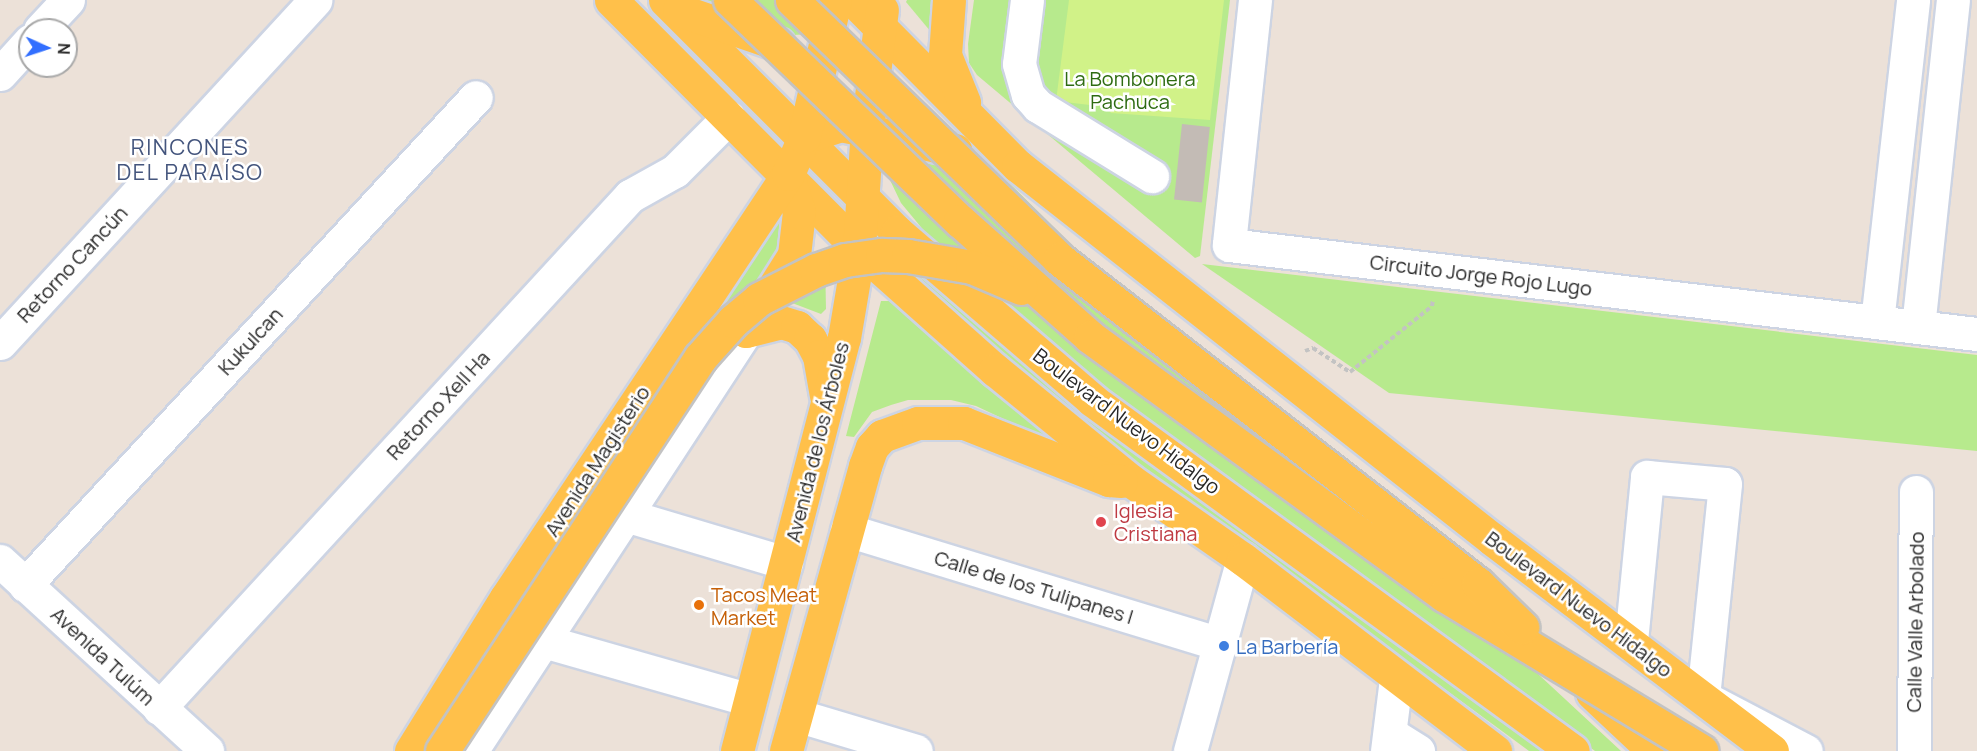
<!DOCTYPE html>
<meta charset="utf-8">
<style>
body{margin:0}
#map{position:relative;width:1977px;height:751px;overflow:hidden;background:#ece1d8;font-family:Manrope,sans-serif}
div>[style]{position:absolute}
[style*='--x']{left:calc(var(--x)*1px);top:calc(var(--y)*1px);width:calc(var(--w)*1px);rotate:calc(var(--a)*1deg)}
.green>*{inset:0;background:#b7ea8d}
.pitch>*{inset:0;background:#d1f288}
.building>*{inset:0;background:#c3bbb5;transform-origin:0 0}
.path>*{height:4px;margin-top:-2px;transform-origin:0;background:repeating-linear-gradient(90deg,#c3c3c3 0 4.5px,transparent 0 7.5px)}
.roads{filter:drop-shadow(2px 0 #cdd4e3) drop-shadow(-2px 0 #cdd4e3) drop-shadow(0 2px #cdd4e3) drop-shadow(0 -2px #cdd4e3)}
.minor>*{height:33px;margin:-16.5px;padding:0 16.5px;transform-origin:16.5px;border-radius:16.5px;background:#fff}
.major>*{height:33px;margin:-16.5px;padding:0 16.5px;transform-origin:16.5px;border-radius:16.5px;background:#ffc04a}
.bridges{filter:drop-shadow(2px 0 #c3c3c3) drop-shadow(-2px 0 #c3c3c3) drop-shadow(0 2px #c3c3c3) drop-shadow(0 -2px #c3c3c3)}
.major-bridge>*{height:33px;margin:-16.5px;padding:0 16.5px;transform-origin:16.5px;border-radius:16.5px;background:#ffc04a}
.dots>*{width:16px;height:16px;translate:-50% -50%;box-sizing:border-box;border:3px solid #fff;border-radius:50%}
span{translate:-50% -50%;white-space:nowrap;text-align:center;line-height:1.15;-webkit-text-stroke:5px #fff;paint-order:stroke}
.park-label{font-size:20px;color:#2e6b12}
.street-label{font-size:20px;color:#282828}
.health-label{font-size:20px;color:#be3a42}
.left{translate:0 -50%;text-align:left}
.food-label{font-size:20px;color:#c56008}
.shop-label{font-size:20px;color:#366cbe}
.quarter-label{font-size:22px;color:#44557d;letter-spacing:1.5px}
.north{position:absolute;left:18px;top:18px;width:60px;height:60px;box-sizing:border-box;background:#fff;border:2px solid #a9a9a9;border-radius:50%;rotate:93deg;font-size:16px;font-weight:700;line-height:24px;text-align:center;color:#282828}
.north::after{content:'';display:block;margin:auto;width:21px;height:27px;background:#326fff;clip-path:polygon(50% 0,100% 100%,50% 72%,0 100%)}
</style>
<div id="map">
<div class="green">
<div style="clip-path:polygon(691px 0,812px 0,812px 34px,793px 35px)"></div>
<div style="clip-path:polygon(907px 0,933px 0,931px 32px,906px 2px)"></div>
<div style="clip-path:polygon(974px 0,1230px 0,1200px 256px,1195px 258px,977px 75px,969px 63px,968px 44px)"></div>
<div style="clip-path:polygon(913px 158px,1003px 177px,1087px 260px,1342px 463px,1320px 493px,1443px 586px,1621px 751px,1595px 751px,1104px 389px,1004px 305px,930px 238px,901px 203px,890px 180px,893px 165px)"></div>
<div style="clip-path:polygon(776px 208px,789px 208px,774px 271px,647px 406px)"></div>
<div style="clip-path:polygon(825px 259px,826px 309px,821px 314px,787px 301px)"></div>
<div style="clip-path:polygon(903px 259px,911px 261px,1005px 348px,1085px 413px,1546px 751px,1529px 751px,1079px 420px,913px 280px)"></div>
<div style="clip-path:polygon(1202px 264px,1977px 355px,1977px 451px,1389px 393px)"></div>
<div style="clip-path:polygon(881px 301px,891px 301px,1076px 453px,976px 406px,951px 400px,908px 400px,891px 405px,872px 412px,854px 437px,846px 436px)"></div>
</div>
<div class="pitch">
<div style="clip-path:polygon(1069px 0,1224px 0,1210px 120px,1111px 113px,1107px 107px,1056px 101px)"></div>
</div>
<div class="building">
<div style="left:1182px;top:124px;width:28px;height:76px;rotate:6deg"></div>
</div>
<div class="path">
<div style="--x:1305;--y:351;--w:9;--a:-21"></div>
<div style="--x:1313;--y:348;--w:44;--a:33"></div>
<div style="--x:1350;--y:372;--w:105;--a:-38.8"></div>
<div style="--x:1432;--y:306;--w:6;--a:-81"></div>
</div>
<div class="roads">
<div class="minor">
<div style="--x:1027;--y:0;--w:64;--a:97.1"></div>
<div style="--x:1019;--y:64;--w:32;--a:74"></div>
<div style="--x:1028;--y:95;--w:15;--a:48"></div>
<div style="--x:1038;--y:106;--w:134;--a:31.6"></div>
<div style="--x:1255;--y:0;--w:246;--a:96.1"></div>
<div style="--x:1229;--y:245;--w:753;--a:6.79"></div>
<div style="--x:40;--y:30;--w:41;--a:-47"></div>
<div style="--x:0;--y:74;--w:45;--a:-47.7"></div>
<div style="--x:1877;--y:322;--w:324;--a:-83.6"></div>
<div style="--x:1918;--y:327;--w:329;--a:-83.9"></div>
<div style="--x:0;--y:343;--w:466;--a:-47.4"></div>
<div style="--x:625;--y:515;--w:168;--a:16.6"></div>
<div style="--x:847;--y:530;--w:391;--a:17"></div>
<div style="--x:0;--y:561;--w:281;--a:42.5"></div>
<div style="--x:25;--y:585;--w:664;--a:-47.26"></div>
<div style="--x:543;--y:641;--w:215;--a:15.9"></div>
<div style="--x:1631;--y:641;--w:165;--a:-84.4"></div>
<div style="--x:1647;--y:477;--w:78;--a:5.1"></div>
<div style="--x:1725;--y:484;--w:214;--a:95.9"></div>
<div style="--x:1703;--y:697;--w:116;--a:27.7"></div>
<div style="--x:159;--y:708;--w:696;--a:-47.39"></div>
<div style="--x:630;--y:196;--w:51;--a:-29.1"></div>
<div style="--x:675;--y:171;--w:76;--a:-45"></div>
<div style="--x:796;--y:715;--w:125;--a:16.7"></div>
<div style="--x:1391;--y:734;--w:32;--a:32"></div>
<div style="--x:471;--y:751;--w:502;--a:-56.78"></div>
<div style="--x:1190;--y:751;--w:199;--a:-74.6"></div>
<div style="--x:1387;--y:751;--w:73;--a:-82.9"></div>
<div style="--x:1914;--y:751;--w:259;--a:-89.6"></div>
</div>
<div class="major">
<div style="--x:611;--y:0;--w:351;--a:45.1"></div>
<div style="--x:859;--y:249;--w:182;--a:41.7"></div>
<div style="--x:995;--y:370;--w:176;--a:39.2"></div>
<div style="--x:1131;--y:481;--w:136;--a:34.9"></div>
<div style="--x:1243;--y:559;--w:317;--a:37.3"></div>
<div style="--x:665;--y:0;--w:328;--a:45"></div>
<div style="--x:897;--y:232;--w:257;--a:40.7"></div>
<div style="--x:1092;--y:400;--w:595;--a:36.12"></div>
<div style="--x:853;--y:0;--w:234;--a:45.2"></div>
<div style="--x:1018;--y:166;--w:603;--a:38.2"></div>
<div style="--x:1492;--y:539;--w:351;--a:37.1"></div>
<div style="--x:949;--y:0;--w:55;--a:94.2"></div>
<div style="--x:945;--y:55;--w:51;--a:68"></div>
<div style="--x:679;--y:10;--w:105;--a:19"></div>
<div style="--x:804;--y:137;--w:38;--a:-18"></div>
<div style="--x:840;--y:125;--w:118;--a:12.3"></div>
<div style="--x:746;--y:331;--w:90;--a:-57.7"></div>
<div style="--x:794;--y:255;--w:43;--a:-83.4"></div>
<div style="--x:799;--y:212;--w:38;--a:-107"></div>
<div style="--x:746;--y:331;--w:36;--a:-14"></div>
<div style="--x:781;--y:322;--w:17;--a:17"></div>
<div style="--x:797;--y:327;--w:18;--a:43"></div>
<div style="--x:810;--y:339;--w:19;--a:62"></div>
<div style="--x:819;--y:356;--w:40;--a:80"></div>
<div style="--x:1592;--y:693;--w:85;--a:43.1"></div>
<div style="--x:411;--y:751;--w:180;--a:-58.2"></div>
<div style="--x:506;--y:598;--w:509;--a:-56.37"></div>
<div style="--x:788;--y:174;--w:40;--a:-66.6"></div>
<div style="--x:804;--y:137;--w:140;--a:-77.2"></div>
<div style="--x:737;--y:751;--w:427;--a:-75.5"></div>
<div style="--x:844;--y:338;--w:90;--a:-80.4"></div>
<div style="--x:859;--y:249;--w:121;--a:-86.2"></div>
<div style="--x:867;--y:128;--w:119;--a:-82.8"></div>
<div style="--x:786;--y:751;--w:296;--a:-74.5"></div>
<div style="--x:865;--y:466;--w:20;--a:-70"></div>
<div style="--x:872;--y:447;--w:15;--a:-48"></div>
<div style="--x:882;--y:436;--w:38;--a:-20"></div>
<div style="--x:918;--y:423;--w:46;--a:0"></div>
<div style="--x:964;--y:423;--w:156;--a:21.5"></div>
<div style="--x:1109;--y:480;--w:12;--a:5"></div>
</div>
</div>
<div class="bridges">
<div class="major-bridge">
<div style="--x:730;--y:0;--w:319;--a:43.9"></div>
<div style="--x:960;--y:221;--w:174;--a:41.7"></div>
<div style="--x:1090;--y:337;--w:438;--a:36.1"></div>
<div style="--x:1444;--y:595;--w:301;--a:31.2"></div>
<div style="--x:792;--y:0;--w:372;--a:44.1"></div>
<div style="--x:1059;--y:259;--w:530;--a:37.8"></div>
<div style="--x:1478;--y:584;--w:62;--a:44.3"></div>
<div style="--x:442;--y:751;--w:470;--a:-56.7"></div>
<div style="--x:700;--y:358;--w:50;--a:-48.3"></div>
<div style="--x:733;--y:321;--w:34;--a:-40"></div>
<div style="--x:759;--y:299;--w:64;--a:-27"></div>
<div style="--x:816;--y:270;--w:31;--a:-19"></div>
<div style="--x:845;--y:260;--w:37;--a:-8"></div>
<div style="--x:882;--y:255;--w:26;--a:2"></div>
<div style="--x:908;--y:256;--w:65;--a:9.8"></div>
<div style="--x:972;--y:267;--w:53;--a:23.2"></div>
</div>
</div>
<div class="dots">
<div style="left:1101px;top:522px;background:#e0444e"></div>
<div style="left:699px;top:605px;background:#e8710a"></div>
<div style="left:1224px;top:646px;background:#3f7fe0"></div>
</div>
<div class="park-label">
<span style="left:1130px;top:90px">La Bombonera<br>Pachuca</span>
</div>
<div class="street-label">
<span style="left:72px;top:264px;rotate:-47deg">Retorno Cancún</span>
<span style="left:1481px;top:275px;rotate:7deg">Circuito Jorge Rojo Lugo</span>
<span style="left:250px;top:341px;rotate:-47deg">Kukulcan</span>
<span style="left:438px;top:405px;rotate:-47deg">Retorno Xell Ha</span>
<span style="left:1127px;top:421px;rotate:37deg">Boulevard Nuevo Hidalgo</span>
<span style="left:817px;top:442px;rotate:-76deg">Avenida de los Árboles</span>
<span style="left:597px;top:461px;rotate:-57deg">Avenida Magisterio</span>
<span style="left:1034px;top:587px;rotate:17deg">Calle de los Tulipanes I</span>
<span style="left:1579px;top:604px;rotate:37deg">Boulevard Nuevo Hidalgo</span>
<span style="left:1915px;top:622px;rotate:-89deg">Calle Valle Arbolado</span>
<span style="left:103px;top:656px;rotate:43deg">Avenida Tulúm</span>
</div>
<div class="health-label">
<span class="left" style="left:1114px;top:522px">Iglesia<br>Cristiana</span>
</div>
<div class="food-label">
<span class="left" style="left:711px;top:606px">Tacos Meat<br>Market</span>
</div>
<div class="shop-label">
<span class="left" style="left:1236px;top:646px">La Barbería</span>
</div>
<div class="quarter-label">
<span style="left:190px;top:160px">RINCONES<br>DEL PARAÍSO</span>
</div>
<div class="north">N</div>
</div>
